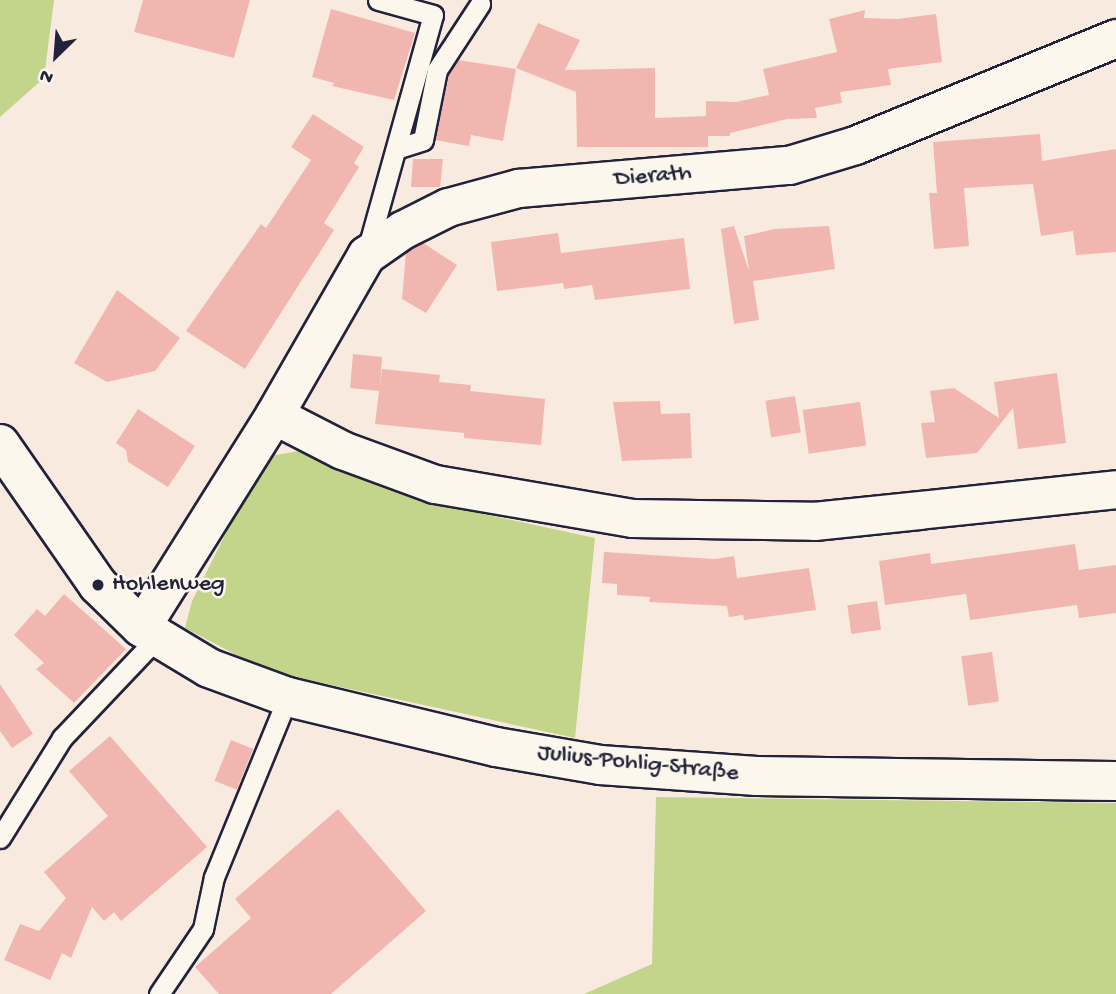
<!DOCTYPE html>
<meta charset="utf-8">
<style>
body{margin:0}
#map{position:relative;width:1116px;height:994px;overflow:hidden;background:#f9eae0;font-family:"Gochi Hand",sans-serif}
div>[style]{position:absolute}
[style*='--x']{left:calc(var(--x)*1px);top:calc(var(--y)*1px);width:calc(var(--w)*1px);rotate:calc(var(--a)*1deg)}
.green>*{inset:0;background:#c2d58a}
.building>*{inset:0;background:#f2b6b0;transform-origin:0 0}
.roads{filter:drop-shadow(2px 0 #22223b) drop-shadow(-2px 0 #22223b) drop-shadow(0 2px #22223b) drop-shadow(0 -2px #22223b)}
.lane>*{height:19px;margin:-9.5px;padding:0 9.5px;transform-origin:9.5px;border-radius:9.5px;background:#fbf7ec}
.street>*{height:37px;margin:-18.5px;padding:0 18.5px;transform-origin:18.5px;border-radius:18.5px;background:#fbf7ec}
.secondary>*{height:38px;margin:-19px;padding:0 19px;transform-origin:19px;border-radius:19px;background:#fbf7ec}
.dots>*{width:19px;height:19px;translate:-50% -50%;box-sizing:border-box;border:4px solid #fbf7ec;border-radius:50%}
span{translate:-50% -50%;white-space:nowrap;text-align:center;line-height:1.15;-webkit-text-stroke:5px #fbf7ec;paint-order:stroke}
.street-label{font-size:24px;color:#22223b}
.poi-label{font-size:24px;color:#22223b}
.left{translate:0 -50%;text-align:left}
.north{position:absolute;left:21px;top:21px;width:70px;height:70px;-webkit-text-stroke:5px #fbf7ec;paint-order:stroke;rotate:205deg;font-size:19px;font-weight:700;line-height:28px;text-align:center;color:#22223b}
.north::after{content:'';display:block;margin:auto;width:24px;height:32px;background:#22223b;clip-path:polygon(50% 0,100% 100%,50% 72%,0 100%)}
</style>
<div id="map">
<div class="green">
<div style="clip-path:polygon(0 0,54px 0,44px 78px,0 117px)"></div>
<div style="clip-path:polygon(299px 451px,442px 505px,595px 538px,575px 738px,267px 671px,185px 628px,192px 601px,264px 457px)"></div>
<div style="clip-path:polygon(656px 797px,1116px 803px,1116px 994px,584px 994px,652px 964px)"></div>
</div>
<div class="building">
<div style="clip-path:polygon(143px 0,250px 0,234px 58px,134px 32px)"></div>
<div style="clip-path:polygon(331px 9px,415px 33px,394px 100px,332px 86px,334px 83px,312px 77px)"></div>
<div style="clip-path:polygon(865px 10px,864px 18px,897px 19px,936px 14px,942px 62px,888px 69px,891px 85px,840px 92px,842px 103px,815px 108px,817px 118px,787px 119px,730px 133px,730px 136px,708px 136px,708px 147px,577px 147px,576px 92px,516px 68px,538px 23px,580px 40px,565px 70px,655px 68px,655px 118px,706px 116px,706px 101px,736px 102px,769px 95px,763px 69px,837px 52px,829px 19px)"></div>
<div style="clip-path:polygon(458px 60px,516px 69px,503px 141px,471px 135px,469px 146px,435px 140px,449px 75px)"></div>
<div style="clip-path:polygon(313px 114px,364px 147px,354px 163px,359px 167px,324px 223px,334px 230px,245px 369px,186px 331px,261px 224px,266px 228px,311px 160px,291px 147px)"></div>
<div style="clip-path:polygon(1040px 134px,1042px 161px,1116px 149px,1116px 252px,1076px 255px,1073px 231px,1041px 236px,1033px 184px,964px 188px,969px 246px,934px 249px,929px 193px,937px 193px,933px 142px)"></div>
<div style="clip-path:polygon(413px 159px,443px 159px,440px 187px,411px 187px)"></div>
<div style="clip-path:polygon(734px 226px,749px 271px,744px 236px,775px 229px,829px 226px,835px 269px,753px 281px,759px 320px,734px 324px,721px 229px)"></div>
<div style="clip-path:polygon(558px 233px,561px 253px,684px 238px,690px 289px,595px 300px,592px 285px,564px 289px,563px 283px,497px 291px,491px 242px)"></div>
<div style="clip-path:polygon(423px 243px,457px 265px,426px 313px,402px 299px,406px 253px)"></div>
<div style="clip-path:polygon(117px 290px,180px 338px,155px 371px,107px 382px,74px 363px)"></div>
<div style="clip-path:polygon(353px 354px,382px 357px,380px 387px,382px 369px,440px 375px,439px 382px,471px 385px,470px 391px,545px 399px,541px 445px,464px 438px,464px 433px,375px 424px,379px 391px,350px 388px)"></div>
<div style="clip-path:polygon(1057px 373px,1066px 443px,1018px 449px,1013px 408px,977px 453px,926px 458px,921px 423px,935px 422px,930px 391px,954px 388px,999px 418px,994px 382px)"></div>
<div style="left:795px;top:396px;width:37px;height:30px;rotate:81deg"></div>
<div style="clip-path:polygon(660px 401px,661px 414px,690px 413px,692px 458px,622px 461px,613px 402px)"></div>
<div style="left:860px;top:402px;width:44px;height:58px;rotate:82deg"></div>
<div style="clip-path:polygon(138px 409px,195px 446px,168px 487px,128px 462px,126px 450px,116px 443px)"></div>
<div style="clip-path:polygon(1075px 544px,1079px 570px,1116px 565px,1116px 613px,1079px 618px,1077px 605px,970px 620px,966px 594px,885px 605px,879px 561px,930px 553px,931px 564px)"></div>
<div style="clip-path:polygon(604px 552px,715px 559px,734px 556px,737px 578px,809px 568px,816px 610px,744px 620px,743px 615px,729px 617px,727px 606px,649px 602px,650px 597px,617px 595px,617px 584px,602px 583px)"></div>
<div style="clip-path:polygon(64px 594px,126px 649px,74px 703px,36px 669px,44px 663px,14px 635px,37px 609px,45px 616px)"></div>
<div style="left:877px;top:601px;width:29px;height:30px;rotate:82deg"></div>
<div style="left:992px;top:652px;width:50px;height:31px;rotate:82deg"></div>
<div style="clip-path:polygon(0 684px,33px 734px,12px 748px,0 731px)"></div>
<div style="clip-path:polygon(110px 736px,207px 847px,121px 921px,114px 912px,104px 921px,92px 907px,71px 958px,62px 953px,50px 980px,4px 960px,20px 924px,39px 931px,66px 898px,44px 872px,108px 816px,69px 771px)"></div>
<div style="left:231px;top:740px;width:24px;height:44px;rotate:22deg"></div>
<div style="clip-path:polygon(338px 809px,426px 911px,331px 994px,219px 994px,195px 967px,251px 918px,235px 899px)"></div>
</div>
<div class="roads">
<div class="lane">
<div style="--x:396;--y:149;--w:28;--a:-18"></div>
<div style="--x:423;--y:140;--w:71;--a:-78.7"></div>
<div style="--x:437;--y:70;--w:79;--a:-56.9"></div>
<div style="--x:367;--y:251;--w:245;--a:-74.4"></div>
<div style="--x:433;--y:15;--w:57;--a:-164.7"></div>
<div style="--x:0;--y:838;--w:118;--a:-58.2"></div>
<div style="--x:62;--y:738;--w:138;--a:-46.5"></div>
<div style="--x:159;--y:994;--w:78;--a:-55.9"></div>
<div style="--x:203;--y:929;--w:53;--a:-78.1"></div>
<div style="--x:214;--y:877;--w:195;--a:-67.7"></div>
</div>
<div class="street">
<div style="--x:274;--y:415;--w:76;--a:27.2"></div>
<div style="--x:342;--y:450;--w:99;--a:20.1"></div>
<div style="--x:435;--y:484;--w:200;--a:9.8"></div>
<div style="--x:632;--y:518;--w:182;--a:0.9"></div>
<div style="--x:814;--y:521;--w:304;--a:-6"></div>
<div style="--x:141;--y:627;--w:250;--a:-57.9"></div>
<div style="--x:274;--y:415;--w:185;--a:-60.1"></div>
<div style="--x:366;--y:255;--w:44;--a:-34.8"></div>
<div style="--x:402;--y:230;--w:51;--a:-26.6"></div>
<div style="--x:448;--y:207;--w:73;--a:-15.2"></div>
<div style="--x:518;--y:188;--w:272;--a:-4.9"></div>
<div style="--x:789;--y:165;--w:69;--a:-16.9"></div>
<div style="--x:855;--y:145;--w:282;--a:-22.3"></div>
</div>
<div class="secondary">
<div style="--x:0;--y:444;--w:172;--a:55.2"></div>
<div style="--x:98;--y:585;--w:60;--a:44.3"></div>
<div style="--x:141;--y:627;--w:79;--a:31.1"></div>
<div style="--x:209;--y:668;--w:84;--a:20.2"></div>
<div style="--x:288;--y:697;--w:214;--a:13.5"></div>
<div style="--x:496;--y:747;--w:106;--a:9.8"></div>
<div style="--x:600;--y:765;--w:157;--a:4"></div>
<div style="--x:757;--y:776;--w:359;--a:0.8"></div>
</div>
</div>
<div class="dots">
<div style="left:98px;top:585px;background:#22223b"></div>
</div>
<div class="street-label">
<span style="left:653px;top:177px;rotate:-5deg">Dierath</span>
<span style="left:638px;top:764px;rotate:6deg">Julius-Pohlig-Straße</span>
</div>
<div class="poi-label">
<span class="left" style="left:112px;top:585px">Hohlenweg</span>
</div>
<div class="north">N</div>
</div>
